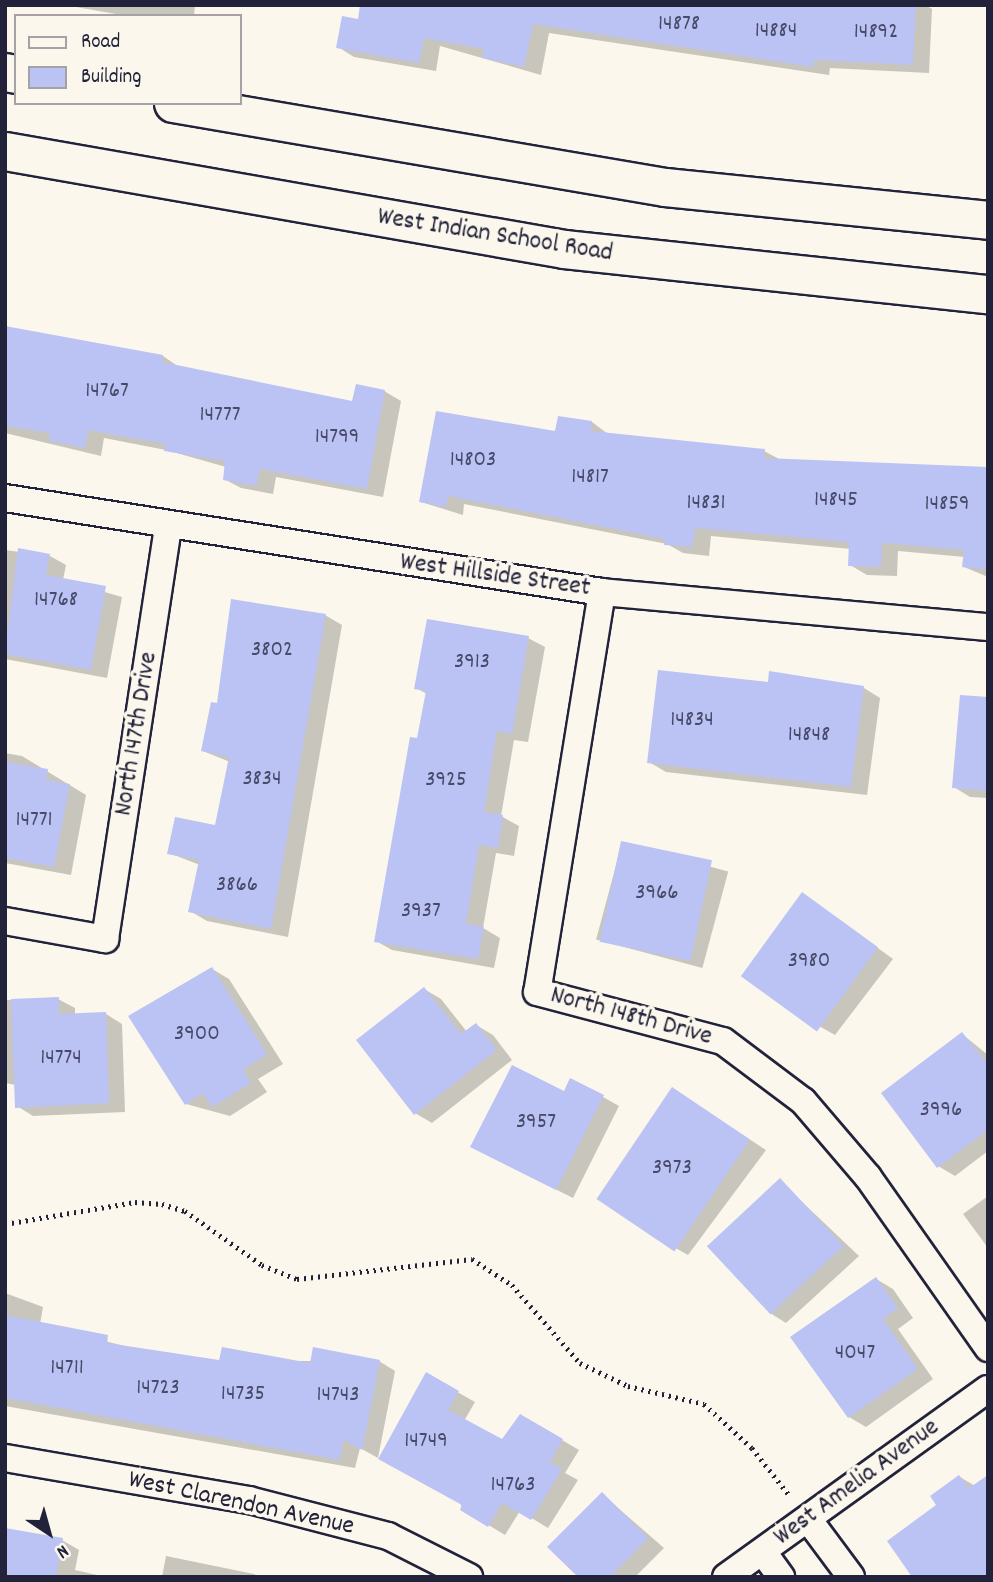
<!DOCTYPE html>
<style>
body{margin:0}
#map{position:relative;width:993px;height:1582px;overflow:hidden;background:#fbf7ec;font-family:Dekko,sans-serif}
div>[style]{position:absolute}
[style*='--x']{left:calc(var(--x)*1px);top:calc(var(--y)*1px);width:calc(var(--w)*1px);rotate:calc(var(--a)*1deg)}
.shadow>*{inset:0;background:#0003;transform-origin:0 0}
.building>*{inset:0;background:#bac3f4;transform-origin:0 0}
.path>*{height:4.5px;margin-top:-2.25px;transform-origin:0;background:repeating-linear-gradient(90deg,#22223b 0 2px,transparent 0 7px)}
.roads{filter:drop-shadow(2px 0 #22223b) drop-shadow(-2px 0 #22223b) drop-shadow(0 2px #22223b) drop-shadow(0 -2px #22223b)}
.minor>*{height:26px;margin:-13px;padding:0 13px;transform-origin:13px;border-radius:13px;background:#fbf7ec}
.secondary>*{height:37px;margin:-18.5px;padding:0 18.5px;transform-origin:18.5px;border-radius:18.5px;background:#fbf7ec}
span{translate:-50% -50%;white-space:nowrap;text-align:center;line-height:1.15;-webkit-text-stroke:7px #fbf7ec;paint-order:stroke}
.number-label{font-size:23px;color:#484a69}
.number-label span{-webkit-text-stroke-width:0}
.street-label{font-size:26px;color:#22223b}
.frame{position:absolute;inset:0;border:7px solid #22223b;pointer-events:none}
.legend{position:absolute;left:14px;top:14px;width:228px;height:91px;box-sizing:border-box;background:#fbf7ec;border:2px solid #a4a2a5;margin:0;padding:9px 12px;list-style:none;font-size:21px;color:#22223b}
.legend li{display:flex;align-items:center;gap:14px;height:35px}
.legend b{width:35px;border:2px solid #a4a2a5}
.north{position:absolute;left:14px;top:1498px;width:70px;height:70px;-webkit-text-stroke:5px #fbf7ec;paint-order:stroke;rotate:144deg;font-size:19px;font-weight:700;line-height:28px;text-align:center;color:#22223b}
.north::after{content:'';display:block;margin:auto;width:24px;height:32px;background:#22223b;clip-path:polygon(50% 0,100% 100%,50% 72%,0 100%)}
</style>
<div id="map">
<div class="shadow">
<div style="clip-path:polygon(65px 5px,195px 5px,194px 16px,127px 16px)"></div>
<div style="clip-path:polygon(362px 5px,925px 5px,932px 9px,929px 73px,830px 68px,829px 75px,549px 33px,541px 75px,440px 46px,436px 71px,354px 57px,338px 47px,359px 21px)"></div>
<div style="clip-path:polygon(5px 330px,163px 356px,179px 367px,354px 403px,384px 391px,401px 401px,383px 497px,276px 477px,273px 494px,241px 488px,224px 479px,226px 467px,166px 450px,104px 438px,101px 456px,5px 433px)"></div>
<div style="clip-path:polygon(592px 422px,608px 434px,764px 451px,781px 460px,988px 468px,988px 577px,964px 567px,965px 557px,898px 551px,897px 576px,867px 575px,850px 565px,851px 549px,711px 536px,709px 556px,683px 553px,667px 544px,464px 504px,463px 515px,421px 502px)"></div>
<div style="clip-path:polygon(5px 550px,50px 556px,66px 565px,63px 580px,122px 597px,107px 678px,5px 659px)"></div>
<div style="clip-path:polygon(325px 615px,342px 625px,288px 937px,207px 921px,190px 911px,200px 865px,169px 853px,217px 827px,230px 762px,203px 751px,219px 705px)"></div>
<div style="clip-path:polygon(528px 638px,545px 647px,528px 742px,514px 740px,501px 816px,519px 826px,514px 856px,496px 853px,483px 928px,500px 938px,494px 968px,392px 950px,376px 941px,427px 694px,416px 688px)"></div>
<div style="clip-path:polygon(769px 684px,864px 688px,880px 698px,867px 795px,666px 772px,649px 762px)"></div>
<div style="clip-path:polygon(988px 699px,988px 798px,970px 797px,954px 787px)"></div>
<div style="clip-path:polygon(5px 753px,22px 756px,86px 795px,71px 875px,5px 863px)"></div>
<div style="left:622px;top:843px;width:110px;height:100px;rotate:15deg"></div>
<div style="clip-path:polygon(803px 894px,893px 959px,835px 1035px,819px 1026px)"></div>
<div style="clip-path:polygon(212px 969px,229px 979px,283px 1064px,258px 1079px,267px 1092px,230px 1116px,186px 1104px)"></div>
<div style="clip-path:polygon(424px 989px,441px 999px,467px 1032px,476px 1025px,493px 1035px,512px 1060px,432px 1123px,415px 1113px)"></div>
<div style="clip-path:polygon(58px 999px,75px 1008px,75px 1015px,106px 1014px,122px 1024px,125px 1112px,33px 1116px,17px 1106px,16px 1085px,5px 1083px,5px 1000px)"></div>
<div style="clip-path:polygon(962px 1034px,988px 1055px,988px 1151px,955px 1176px,938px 1166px)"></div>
<div style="clip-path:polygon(564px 1094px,603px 1097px,619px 1106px,573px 1198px,489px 1156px)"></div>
<div style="clip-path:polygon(688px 1099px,766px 1150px,688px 1255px,672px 1246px)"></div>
<div style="clip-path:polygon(780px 1181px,859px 1256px,786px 1323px,770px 1313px)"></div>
<div style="clip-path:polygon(988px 1196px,988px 1248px,963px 1214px)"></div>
<div style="clip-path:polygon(876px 1279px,893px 1289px,913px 1318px,898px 1329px,933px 1379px,866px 1427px,849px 1417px)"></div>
<div style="clip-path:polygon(5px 1293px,43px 1307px,40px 1324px,124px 1346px,221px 1361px,379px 1361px,395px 1371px,378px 1458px,360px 1448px,355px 1468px,5px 1406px)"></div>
<div style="clip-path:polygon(427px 1375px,475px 1402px,464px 1421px,502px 1441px,521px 1416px,579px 1450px,565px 1473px,578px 1480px,548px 1528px,520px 1511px,505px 1535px,462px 1509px)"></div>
<div style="clip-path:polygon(960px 1477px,975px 1486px,939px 1506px)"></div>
<div style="clip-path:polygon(602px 1494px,664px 1548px,635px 1577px,580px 1577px)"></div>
<div style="clip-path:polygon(62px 1540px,79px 1550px,75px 1570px,106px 1577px,5px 1577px)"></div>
<div style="clip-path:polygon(166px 1556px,254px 1574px,259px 1577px,162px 1577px)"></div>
</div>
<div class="building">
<div style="clip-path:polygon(360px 5px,916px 5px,913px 65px,814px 60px,813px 67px,533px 24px,524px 67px,482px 58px,484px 49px,424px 38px,419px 63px,336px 48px,342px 16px,358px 19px)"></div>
<div style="clip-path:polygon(5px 326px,163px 355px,162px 362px,352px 401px,356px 384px,385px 390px,367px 489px,260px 469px,257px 486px,223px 480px,225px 461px,164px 451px,166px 444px,88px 430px,85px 448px,49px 441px,50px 433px,5px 426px)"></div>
<div style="clip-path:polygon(436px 411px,555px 431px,558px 416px,592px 421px,591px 431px,765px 449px,764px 458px,988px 467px,988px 570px,962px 567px,964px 550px,882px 543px,881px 567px,848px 566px,849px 542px,695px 528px,692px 547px,664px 545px,665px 539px,448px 496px,446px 507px,419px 502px)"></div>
<div style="clip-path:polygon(18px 548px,50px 554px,46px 575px,106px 586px,91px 670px,5px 654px)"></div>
<div style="clip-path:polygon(231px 599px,326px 614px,271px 929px,188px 912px,199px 860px,167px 854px,175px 817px,215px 825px,229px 757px,201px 751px,211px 702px,217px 703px)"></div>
<div style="clip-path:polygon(427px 619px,529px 636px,512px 734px,497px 731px,484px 812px,503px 815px,498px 848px,479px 845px,466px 924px,484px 927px,478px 959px,374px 942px,410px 737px,417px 738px,426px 691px,414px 689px)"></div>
<div style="clip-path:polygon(658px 670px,768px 682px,769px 671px,864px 686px,851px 787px,647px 763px)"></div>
<div style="clip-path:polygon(960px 695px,988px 697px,988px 791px,952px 788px)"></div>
<div style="clip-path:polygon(5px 762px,48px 769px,46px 780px,70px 784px,54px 867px,5px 858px)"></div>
<div style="left:621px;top:841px;width:93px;height:103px;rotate:12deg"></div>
<div style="left:802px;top:892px;width:94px;height:104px;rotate:36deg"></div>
<div style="clip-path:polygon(212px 967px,267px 1054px,243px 1070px,251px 1083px,212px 1107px,203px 1093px,185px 1105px,128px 1016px)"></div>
<div style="clip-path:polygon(424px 987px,461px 1034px,476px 1023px,497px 1050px,414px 1115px,356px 1040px)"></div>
<div style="clip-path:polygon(59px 997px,59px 1014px,106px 1012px,109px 1103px,15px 1108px,11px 999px)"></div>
<div style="clip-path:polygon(962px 1032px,988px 1065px,988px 1130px,937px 1168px,881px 1093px)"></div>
<div style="clip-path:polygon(512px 1065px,564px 1091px,570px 1078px,604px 1095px,556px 1190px,470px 1147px)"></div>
<div style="left:672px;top:1087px;width:94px;height:135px;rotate:34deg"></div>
<div style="left:780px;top:1178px;width:93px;height:100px;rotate:47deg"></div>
<div style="clip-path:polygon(876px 1277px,898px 1308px,883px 1319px,918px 1369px,848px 1418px,790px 1337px)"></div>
<div style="clip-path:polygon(5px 1315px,108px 1335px,107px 1343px,219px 1360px,222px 1347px,310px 1363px,313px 1347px,380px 1360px,362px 1450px,344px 1440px,339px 1460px,5px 1398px)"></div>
<div style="clip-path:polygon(426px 1372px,459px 1391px,448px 1410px,502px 1439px,520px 1414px,563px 1439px,550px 1462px,562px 1469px,531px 1520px,502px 1503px,488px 1527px,460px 1510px,462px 1505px,378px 1459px)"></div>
<div style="clip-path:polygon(959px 1475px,969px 1488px,988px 1475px,988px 1577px,912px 1577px,887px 1541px,936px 1505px,930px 1496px)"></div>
<div style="clip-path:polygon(602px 1492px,648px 1538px,610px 1577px,578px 1577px,547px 1547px)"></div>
<div style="clip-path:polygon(5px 1528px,63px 1538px,56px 1577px,5px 1577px)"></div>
</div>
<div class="path">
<div style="--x:5;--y:1224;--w:132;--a:-9.6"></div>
<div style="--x:135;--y:1202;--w:27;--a:4"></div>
<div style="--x:162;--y:1204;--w:24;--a:17"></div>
<div style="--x:185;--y:1211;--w:94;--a:35"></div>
<div style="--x:262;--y:1265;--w:38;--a:22"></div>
<div style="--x:297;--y:1279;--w:176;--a:-6.5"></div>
<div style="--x:472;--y:1259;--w:48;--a:33"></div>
<div style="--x:512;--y:1285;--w:103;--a:48.9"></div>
<div style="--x:580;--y:1363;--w:53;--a:25.6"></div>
<div style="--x:628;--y:1386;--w:78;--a:13.3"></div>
<div style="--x:704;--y:1404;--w:65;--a:42.5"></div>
<div style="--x:752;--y:1448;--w:61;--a:51.6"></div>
</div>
<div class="roads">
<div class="minor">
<div style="--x:5;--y:498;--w:604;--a:8.95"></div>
<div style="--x:602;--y:592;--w:388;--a:5.2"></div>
<div style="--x:602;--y:592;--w:405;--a:99.2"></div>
<div style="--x:537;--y:992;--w:192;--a:14.8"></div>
<div style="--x:723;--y:1041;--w:100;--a:36.9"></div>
<div style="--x:803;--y:1101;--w:100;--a:49.5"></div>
<div style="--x:868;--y:1177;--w:209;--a:54.9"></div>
<div style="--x:5;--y:921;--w:102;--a:10.2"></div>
<div style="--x:105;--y:939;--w:416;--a:-81.3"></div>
<div style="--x:5;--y:1458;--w:248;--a:9.8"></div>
<div style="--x:249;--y:1500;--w:144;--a:14.5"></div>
<div style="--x:388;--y:1536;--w:91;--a:26.8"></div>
<div style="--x:808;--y:1519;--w:72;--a:53.4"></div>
<div style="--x:763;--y:1552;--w:31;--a:54"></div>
<div style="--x:726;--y:1577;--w:322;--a:-35.7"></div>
</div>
<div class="secondary">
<div style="--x:5;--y:72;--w:11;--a:10"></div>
<div style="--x:173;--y:103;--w:499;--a:9.7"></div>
<div style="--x:665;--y:187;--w:325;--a:5.8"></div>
<div style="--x:5;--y:151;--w:568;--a:9.94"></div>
<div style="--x:564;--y:249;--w:426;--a:6.1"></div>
</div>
</div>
<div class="number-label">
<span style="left:679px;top:25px">14878</span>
<span style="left:776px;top:32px">14884</span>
<span style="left:876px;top:33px">14892</span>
<span style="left:107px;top:392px">14767</span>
<span style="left:220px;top:416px">14777</span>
<span style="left:337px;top:438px">14799</span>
<span style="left:473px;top:461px">14803</span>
<span style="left:590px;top:478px">14817</span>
<span style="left:836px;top:501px">14845</span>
<span style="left:706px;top:504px">14831</span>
<span style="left:947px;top:505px">14859</span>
<span style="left:56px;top:601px">14768</span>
<span style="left:272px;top:651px">3802</span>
<span style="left:472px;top:663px">3913</span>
<span style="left:692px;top:721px">14834</span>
<span style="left:809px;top:736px">14848</span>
<span style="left:262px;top:780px">3834</span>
<span style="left:446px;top:781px">3925</span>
<span style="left:34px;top:821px">14771</span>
<span style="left:237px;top:886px">3866</span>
<span style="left:657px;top:894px">3966</span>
<span style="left:421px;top:912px">3937</span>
<span style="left:809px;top:962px">3980</span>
<span style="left:197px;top:1035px">3900</span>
<span style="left:61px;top:1059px">14774</span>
<span style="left:941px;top:1111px">3996</span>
<span style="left:536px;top:1123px">3957</span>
<span style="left:672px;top:1169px">3973</span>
<span style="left:855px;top:1354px">4047</span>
<span style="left:67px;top:1369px">14711</span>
<span style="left:158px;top:1389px">14723</span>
<span style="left:243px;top:1395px">14735</span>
<span style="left:338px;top:1396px">14743</span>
<span style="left:426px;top:1442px">14749</span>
<span style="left:513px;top:1486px">14763</span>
</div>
<div class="street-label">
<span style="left:495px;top:236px;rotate:9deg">West Indian School Road</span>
<span style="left:495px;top:576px;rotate:8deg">West Hillside Street</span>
<span style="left:137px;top:734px;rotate:-81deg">North 147th Drive</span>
<span style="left:631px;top:1017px;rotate:15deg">North 148th Drive</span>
<span style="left:857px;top:1483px;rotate:-36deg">West Amelia Avenue</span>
<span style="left:241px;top:1504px;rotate:12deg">West Clarendon Avenue</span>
</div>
<div class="frame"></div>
<ul class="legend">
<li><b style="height:9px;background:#fbf7ec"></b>Road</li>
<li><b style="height:19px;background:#bac3f4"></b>Building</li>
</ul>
<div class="north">N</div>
</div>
